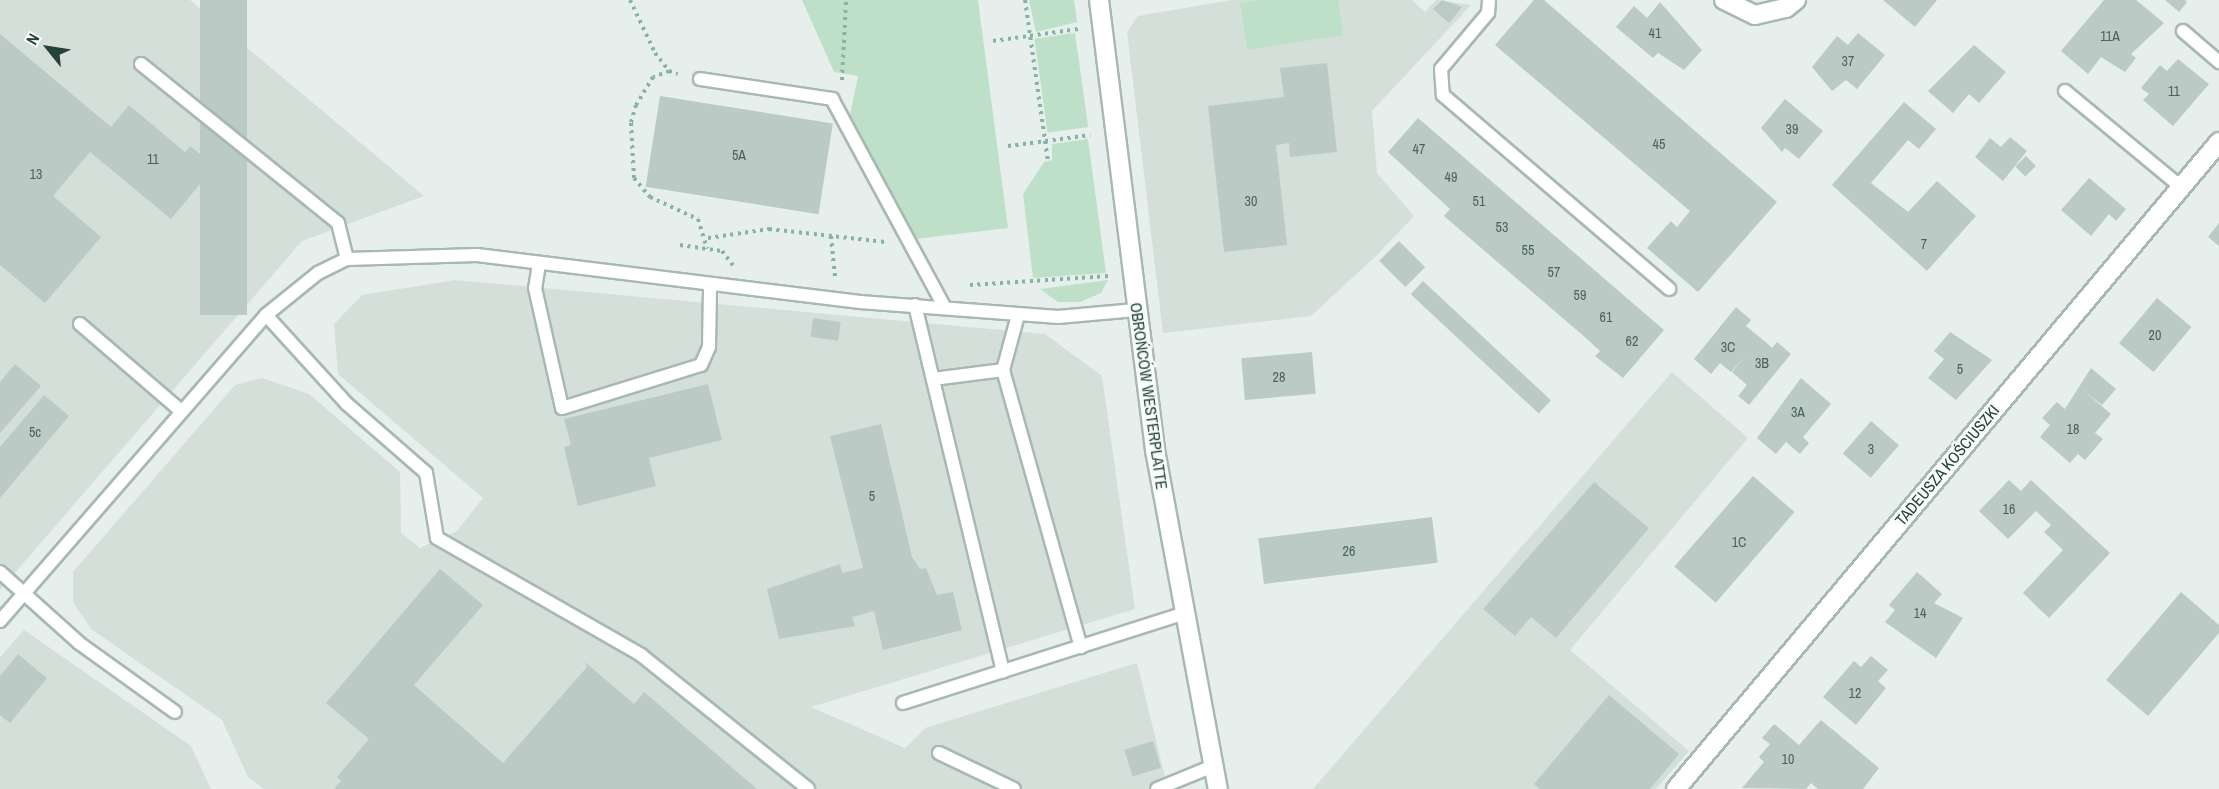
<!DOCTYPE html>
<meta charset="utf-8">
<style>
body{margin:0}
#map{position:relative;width:2219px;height:789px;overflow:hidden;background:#e6efeb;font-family:"Archivo Narrow",sans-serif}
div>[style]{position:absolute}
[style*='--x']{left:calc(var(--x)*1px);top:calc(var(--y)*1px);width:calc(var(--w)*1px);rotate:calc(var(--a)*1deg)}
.built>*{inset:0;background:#d4dfda}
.green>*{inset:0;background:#bfe0c8;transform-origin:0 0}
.building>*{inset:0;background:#bbcac4;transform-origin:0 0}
.path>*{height:4px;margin-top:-2px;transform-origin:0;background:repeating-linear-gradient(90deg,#86b3a5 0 3px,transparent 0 7.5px)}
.roads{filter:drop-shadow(2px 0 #a8b8b2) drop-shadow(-2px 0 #a8b8b2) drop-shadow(0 2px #a8b8b2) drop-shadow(0 -2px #a8b8b2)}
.lane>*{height:12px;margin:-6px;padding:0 6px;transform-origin:6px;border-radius:6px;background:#fff}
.street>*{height:18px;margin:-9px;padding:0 9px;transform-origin:9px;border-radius:9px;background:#fff}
.secondary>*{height:18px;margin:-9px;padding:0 9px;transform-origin:9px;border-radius:9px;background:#fff}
span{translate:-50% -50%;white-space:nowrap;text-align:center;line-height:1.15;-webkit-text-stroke:5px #f7fbf9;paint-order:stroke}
.number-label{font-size:14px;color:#4a645c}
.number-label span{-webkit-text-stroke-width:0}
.street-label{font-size:16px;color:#24423a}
.north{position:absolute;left:18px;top:18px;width:60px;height:60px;-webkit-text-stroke:4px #f7fbf9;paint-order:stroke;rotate:300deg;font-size:16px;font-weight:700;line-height:24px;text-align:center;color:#24423a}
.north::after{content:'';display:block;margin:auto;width:21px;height:27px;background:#24423a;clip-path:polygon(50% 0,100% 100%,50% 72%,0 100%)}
</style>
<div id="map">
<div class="built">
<div style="clip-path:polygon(0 0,190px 0,424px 196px,302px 241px,0 590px)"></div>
<div style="clip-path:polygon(1232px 0,1412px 0,1425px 12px,1436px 0,1471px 5px,1372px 111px,1377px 173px,1414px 216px,1377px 255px,1311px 316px,1163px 333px,1127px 32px,1138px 16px)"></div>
<div style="clip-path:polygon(455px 280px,1045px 334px,1102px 376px,1135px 609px,811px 707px,905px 748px,925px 728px,1137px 663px,1168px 789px,264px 789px,248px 777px,222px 720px,91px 629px,73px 602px,73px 572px,235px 385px,262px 378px,309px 394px,400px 472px,401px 533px,420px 548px,457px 531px,483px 498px,338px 374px,334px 324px,362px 295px)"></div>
<div style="clip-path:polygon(1672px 372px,1748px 438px,1570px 650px,1689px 751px,1656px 789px,1313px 789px)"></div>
<div style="clip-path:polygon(24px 630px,191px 746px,211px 789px,0 789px,0 657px)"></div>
</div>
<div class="green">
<div style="clip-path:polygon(802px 0,978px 0,1008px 228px,915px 239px,850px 115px,858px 76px,834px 72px)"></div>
<div style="clip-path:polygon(1029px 0,1074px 0,1077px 22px,1036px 32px)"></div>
<div style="clip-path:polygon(1262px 0,1338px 0,1343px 35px,1247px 50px,1240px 3px)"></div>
<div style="left:1075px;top:33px;width:95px;height:41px;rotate:82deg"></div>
<div style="clip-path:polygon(1088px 139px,1106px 273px,1033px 278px,1023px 194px,1044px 162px,1052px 160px,1052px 144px)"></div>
<div style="clip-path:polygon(1108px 280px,1101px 293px,1080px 302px,1058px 302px,1040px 289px)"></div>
</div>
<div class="building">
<div style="left:200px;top:0;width:47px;height:315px"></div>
<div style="clip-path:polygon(1442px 0,1462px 7px,1449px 23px,1433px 9px)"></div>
<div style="clip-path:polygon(1534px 0,1544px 0,1777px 202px,1698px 292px,1647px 248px,1671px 221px,1677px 227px,1690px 211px,1495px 45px)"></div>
<div style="clip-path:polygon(1883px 0,1937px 0,1915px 27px)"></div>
<div style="clip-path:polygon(2104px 0,2136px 0,2164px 23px,2131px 54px,2136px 58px,2125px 72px,2101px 57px,2088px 74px,2061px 51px)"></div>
<div style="clip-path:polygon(2165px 0,2185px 0,2187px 2px,2179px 12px)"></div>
<div style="clip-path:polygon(1660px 2px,1702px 50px,1684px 70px,1658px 53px,1653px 58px,1616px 27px,1634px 6px,1647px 18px)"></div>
<div style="clip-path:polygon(1858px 33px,1885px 55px,1857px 89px,1846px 80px,1832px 91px,1812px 67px,1837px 36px,1848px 45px)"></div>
<div style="clip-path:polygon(0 34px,111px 127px,129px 105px,185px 152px,190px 146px,215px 166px,171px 219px,90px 152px,53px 196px,101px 237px,45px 303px,0 265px)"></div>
<div style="clip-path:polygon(1974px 45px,2006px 72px,1979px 103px,1969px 94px,1953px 113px,1928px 91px)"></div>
<div style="clip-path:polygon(2178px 59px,2209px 84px,2173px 126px,2143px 100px,2149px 94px,2141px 88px,2160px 65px,2167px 71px)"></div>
<div style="clip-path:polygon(1327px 63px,1337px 152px,1290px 157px,1289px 143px,1276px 145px,1287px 245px,1224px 252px,1208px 106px,1284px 97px,1280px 68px)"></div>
<div style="left:660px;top:96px;width:175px;height:92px;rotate:9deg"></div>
<div style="clip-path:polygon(1785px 99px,1823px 131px,1799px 159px,1785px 148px,1782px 152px,1761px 128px)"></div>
<div style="clip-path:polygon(1904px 102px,1936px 129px,1919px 149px,1908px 140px,1871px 183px,1908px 212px,1937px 181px,1976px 216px,1927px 271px,1832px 185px)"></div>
<div style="clip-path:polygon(1418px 118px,1664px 330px,1623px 378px,1595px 356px,1600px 351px,1587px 339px,1444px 216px,1450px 209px,1388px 152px)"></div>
<div style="clip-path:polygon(2010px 137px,2027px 151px,2003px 181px,1975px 157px,1990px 138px,2001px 147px)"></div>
<div style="left:2026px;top:156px;width:14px;height:15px;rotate:45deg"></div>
<div style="clip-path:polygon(2089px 178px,2126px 209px,2116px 221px,2109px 214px,2091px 236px,2061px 210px)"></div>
<div style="clip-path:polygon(2219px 223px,2219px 246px,2208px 237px)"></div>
<div style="left:1399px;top:241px;width:37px;height:28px;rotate:45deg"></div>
<div style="left:1423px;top:281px;width:175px;height:18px;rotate:43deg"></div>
<div style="left:2157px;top:298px;width:45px;height:59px;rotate:40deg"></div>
<div style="clip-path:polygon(1736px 307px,1751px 320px,1746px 326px,1768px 344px,1772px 348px,1777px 342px,1791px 354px,1749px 405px,1738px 396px,1747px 385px,1732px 372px,1746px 355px,1731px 372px,1720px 363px,1711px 374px,1694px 359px)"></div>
<div style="left:813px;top:318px;width:28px;height:19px;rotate:8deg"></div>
<div style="clip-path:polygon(1950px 332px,1992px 360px,1956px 400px,1928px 378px,1944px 359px,1934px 351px)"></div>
<div style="left:1312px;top:352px;width:42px;height:71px;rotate:85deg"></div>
<div style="clip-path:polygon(15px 364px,41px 386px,0 433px,0 382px)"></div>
<div style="clip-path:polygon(2091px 368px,2116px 389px,2102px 405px,2083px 390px,2111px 414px,2095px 433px,2103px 439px,2085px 460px,2078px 454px,2070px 463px,2040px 437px,2050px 425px,2042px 418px,2057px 402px,2065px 409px)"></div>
<div style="clip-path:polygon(1801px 378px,1831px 404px,1803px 437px,1809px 443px,1800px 454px,1786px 442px,1776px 454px,1757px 438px)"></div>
<div style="clip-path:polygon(708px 384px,722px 440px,649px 458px,656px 486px,578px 506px,564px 447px,571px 445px,564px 419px)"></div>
<div style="clip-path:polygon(44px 395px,69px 416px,0 498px,0 447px)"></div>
<div style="left:1871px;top:421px;width:37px;height:43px;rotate:41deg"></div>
<div style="clip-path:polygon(881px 424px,912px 557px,920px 569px,926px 568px,937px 595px,953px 592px,962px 630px,883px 650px,874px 611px,852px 617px,855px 626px,779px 639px,767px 589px,840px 564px,842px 573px,863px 568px,830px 436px)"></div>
<div style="left:1753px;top:476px;width:55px;height:120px;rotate:41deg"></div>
<div style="clip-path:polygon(2009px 480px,2021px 491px,2031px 480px,2110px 553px,2049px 618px,2023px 593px,2063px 550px,2044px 532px,2051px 525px,2036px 511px,2008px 539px,1979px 511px)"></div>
<div style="clip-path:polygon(1594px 482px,1649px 528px,1556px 638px,1531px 617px,1515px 636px,1483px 609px)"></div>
<div style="left:1432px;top:517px;width:46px;height:175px;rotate:83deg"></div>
<div style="clip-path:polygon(440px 569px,483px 605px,414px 685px,503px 763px,587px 667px,585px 662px,634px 704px,644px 692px,757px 789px,334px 789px,341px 781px,337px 777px,369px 739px,326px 703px)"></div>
<div style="clip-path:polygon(1917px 572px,1942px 594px,1934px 603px,1963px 618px,1936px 658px,1885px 622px,1895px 610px,1889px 605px)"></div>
<div style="clip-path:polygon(2181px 592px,2219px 625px,2219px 633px,2148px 716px,2106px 680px)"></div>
<div style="clip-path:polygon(18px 654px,47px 678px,10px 723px,0 715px,0 676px)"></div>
<div style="clip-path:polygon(1871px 656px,1888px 670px,1878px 681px,1886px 688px,1856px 725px,1823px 697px,1854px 661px,1861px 667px)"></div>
<div style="clip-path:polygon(1609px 695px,1679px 754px,1650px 789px,1540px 789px,1534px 784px)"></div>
<div style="clip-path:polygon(1821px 720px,1879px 768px,1863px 789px,1818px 789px,1811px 783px,1806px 789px,1742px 788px,1764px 762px,1759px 757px,1770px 744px,1762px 738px,1774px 724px,1799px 745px)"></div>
<div style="left:1153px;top:741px;width:28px;height:30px;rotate:73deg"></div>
</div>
<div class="path">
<div style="--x:630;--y:0;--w:59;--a:64.7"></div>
<div style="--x:655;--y:53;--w:23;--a:52"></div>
<div style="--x:669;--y:71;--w:9;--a:18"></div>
<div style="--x:1025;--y:0;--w:163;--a:81.9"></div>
<div style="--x:993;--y:41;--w:86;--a:-8"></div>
<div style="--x:669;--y:71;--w:17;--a:159"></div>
<div style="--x:653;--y:77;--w:33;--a:121"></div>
<div style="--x:636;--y:105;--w:19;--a:106"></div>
<div style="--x:631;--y:123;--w:55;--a:86.9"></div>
<div style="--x:634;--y:178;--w:25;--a:50"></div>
<div style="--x:650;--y:197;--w:53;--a:24.6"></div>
<div style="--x:698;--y:219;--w:31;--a:73"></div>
<div style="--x:842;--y:80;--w:80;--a:-87.1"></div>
<div style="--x:1008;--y:146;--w:83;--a:-7.6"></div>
<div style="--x:831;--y:236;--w:41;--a:84.4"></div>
<div style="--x:708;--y:238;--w:62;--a:-8.4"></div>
<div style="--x:769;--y:229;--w:117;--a:6.4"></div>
<div style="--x:680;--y:245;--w:42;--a:8.1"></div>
<div style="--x:722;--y:251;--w:18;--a:52"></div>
<div style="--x:970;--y:285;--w:140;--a:-3.7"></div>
</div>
<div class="roads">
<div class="lane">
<div style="--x:1489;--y:0;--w:13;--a:94"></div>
<div style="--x:1488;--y:13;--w:73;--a:130"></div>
<div style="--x:1441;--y:69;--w:26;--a:86"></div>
<div style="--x:1443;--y:95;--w:298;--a:40.6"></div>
<div style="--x:2183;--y:31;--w:48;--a:40.7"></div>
<div style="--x:141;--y:64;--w:253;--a:38.9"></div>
<div style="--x:338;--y:223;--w:37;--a:76"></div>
<div style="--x:700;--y:79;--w:134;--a:8.6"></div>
<div style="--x:832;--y:99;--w:235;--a:61.6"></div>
<div style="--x:2065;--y:91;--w:151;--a:39.6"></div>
<div style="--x:539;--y:264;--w:24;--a:99"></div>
<div style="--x:535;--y:288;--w:123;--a:77.3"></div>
<div style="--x:562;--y:408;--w:145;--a:-17.2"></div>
<div style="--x:701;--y:365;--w:20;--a:-66"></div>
<div style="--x:709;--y:347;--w:60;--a:-89"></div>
<div style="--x:915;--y:305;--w:377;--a:76.5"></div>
<div style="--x:266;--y:315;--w:120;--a:47.7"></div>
<div style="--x:347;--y:404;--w:105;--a:41.1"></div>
<div style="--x:426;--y:473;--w:66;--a:80.4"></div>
<div style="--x:437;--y:538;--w:235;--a:29.8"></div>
<div style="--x:641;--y:655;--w:214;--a:38.7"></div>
<div style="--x:80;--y:324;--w:132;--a:40.7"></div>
<div style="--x:1003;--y:370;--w:57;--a:-74.7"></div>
<div style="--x:933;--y:379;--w:71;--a:-7.3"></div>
<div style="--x:1003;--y:370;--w:288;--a:74.3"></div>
<div style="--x:0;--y:572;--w:106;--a:41.9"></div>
<div style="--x:79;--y:643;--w:118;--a:35.7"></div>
<div style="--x:0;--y:621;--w:405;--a:-49"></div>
<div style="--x:266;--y:315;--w:67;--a:-38.9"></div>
<div style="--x:318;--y:273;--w:32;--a:-26"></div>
<div style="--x:347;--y:259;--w:130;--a:-1.8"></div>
<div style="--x:477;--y:255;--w:386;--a:7"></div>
<div style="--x:860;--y:302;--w:199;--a:4.3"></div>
<div style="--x:1058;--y:317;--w:78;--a:-5.1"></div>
<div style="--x:903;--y:703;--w:296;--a:-17.7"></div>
<div style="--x:939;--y:753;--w:83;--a:25.6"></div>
<div style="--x:1157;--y:789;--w:61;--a:-22.3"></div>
</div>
<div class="street">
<div style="--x:1724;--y:0;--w:34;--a:26"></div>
<div style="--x:1755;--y:15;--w:32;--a:-13"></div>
<div style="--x:1786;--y:8;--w:13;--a:-39"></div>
<div style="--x:1676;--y:789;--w:845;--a:-49.99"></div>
</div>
<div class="secondary">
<div style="--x:1099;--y:0;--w:453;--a:82.9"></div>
<div style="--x:1155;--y:450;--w:345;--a:79.5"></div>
</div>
</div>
<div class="number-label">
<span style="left:1655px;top:33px">41</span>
<span style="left:2110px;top:36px">11A</span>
<span style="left:1848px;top:61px">37</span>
<span style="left:2174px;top:91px">11</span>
<span style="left:1792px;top:129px">39</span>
<span style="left:1659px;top:144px">45</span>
<span style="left:1419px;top:149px">47</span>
<span style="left:739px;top:155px">5A</span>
<span style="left:153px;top:159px">11</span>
<span style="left:36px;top:174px">13</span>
<span style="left:1451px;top:177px">49</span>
<span style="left:1251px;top:201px">30</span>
<span style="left:1479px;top:201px">51</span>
<span style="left:1502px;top:227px">53</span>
<span style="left:1924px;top:244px">7</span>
<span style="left:1528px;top:250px">55</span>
<span style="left:1554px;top:272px">57</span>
<span style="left:1580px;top:295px">59</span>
<span style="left:1606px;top:317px">61</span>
<span style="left:2155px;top:335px">20</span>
<span style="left:1632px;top:341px">62</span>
<span style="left:1728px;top:347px">3C</span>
<span style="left:1762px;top:363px">3B</span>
<span style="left:1960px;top:369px">5</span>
<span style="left:1279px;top:377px">28</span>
<span style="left:1798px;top:412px">3A</span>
<span style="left:2073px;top:429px">18</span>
<span style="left:35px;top:432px">5c</span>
<span style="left:1871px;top:449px">3</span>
<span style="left:872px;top:496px">5</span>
<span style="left:2009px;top:509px">16</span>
<span style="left:1739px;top:542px">1C</span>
<span style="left:1349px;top:551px">26</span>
<span style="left:1920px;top:613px">14</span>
<span style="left:1855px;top:693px">12</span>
<span style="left:1788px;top:759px">10</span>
</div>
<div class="street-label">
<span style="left:1149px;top:396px;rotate:82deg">OBROŃCÓW WESTERPLATTE</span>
<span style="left:1947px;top:465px;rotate:-50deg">TADEUSZA KOŚCIUSZKI</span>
</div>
<div class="north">N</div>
</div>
